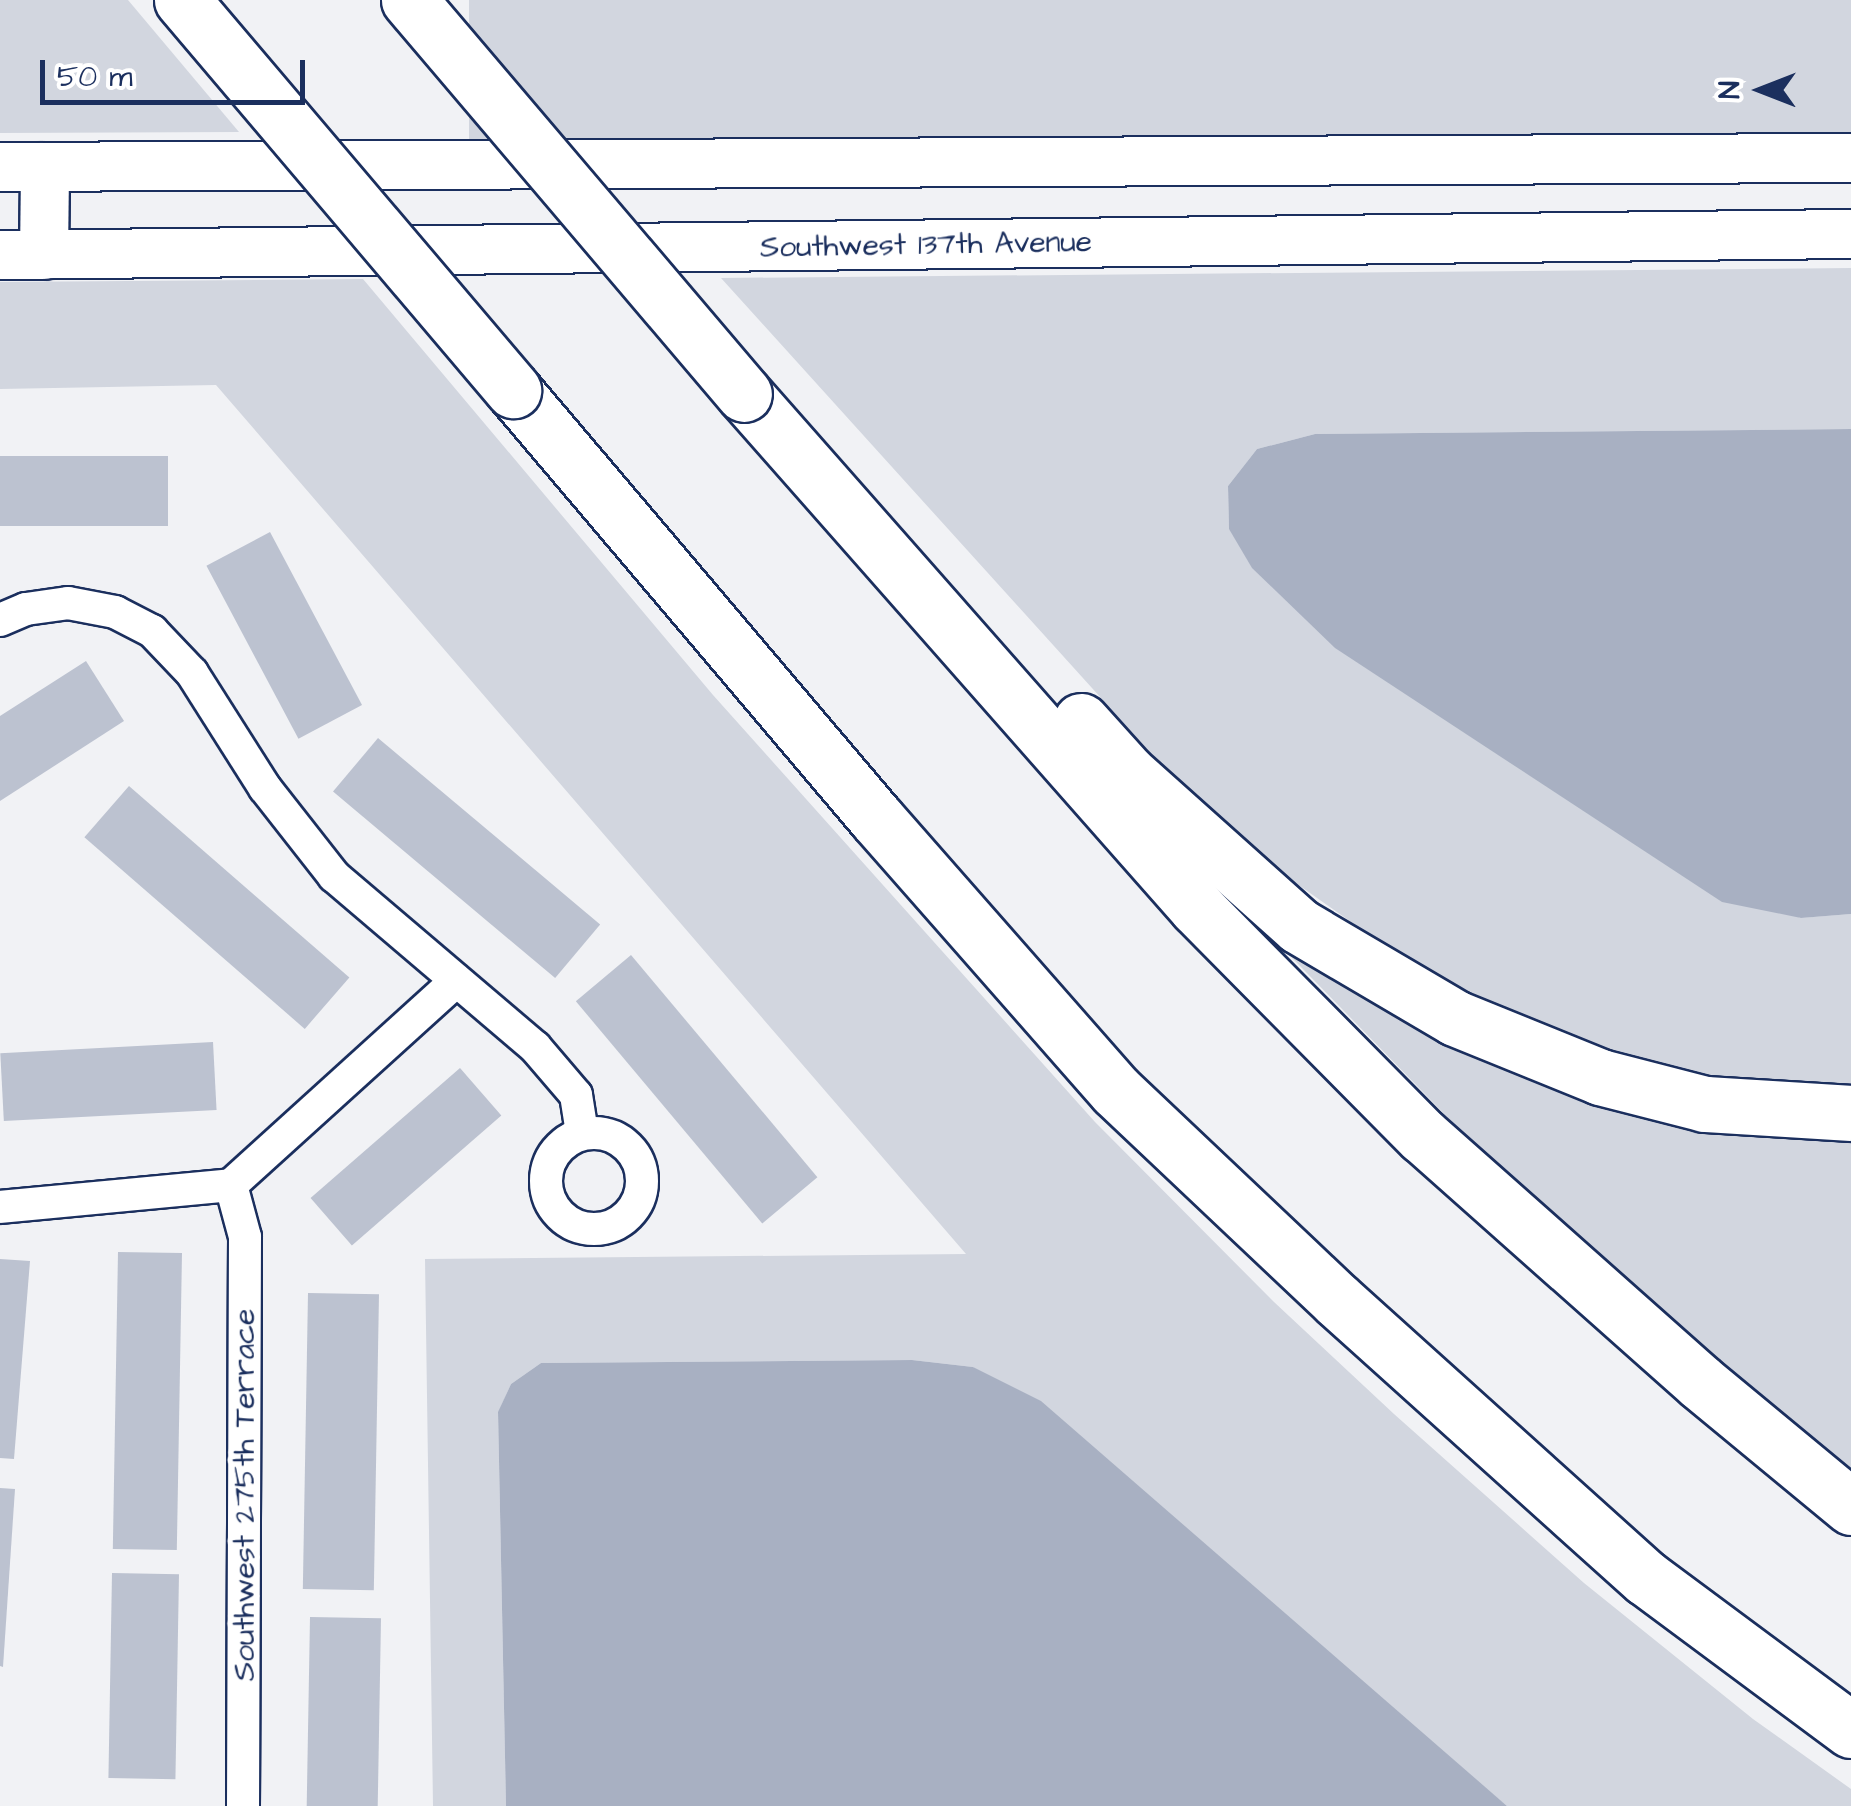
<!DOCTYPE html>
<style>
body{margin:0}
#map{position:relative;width:1851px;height:1806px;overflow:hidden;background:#f1f2f5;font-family:"Architects Daughter",sans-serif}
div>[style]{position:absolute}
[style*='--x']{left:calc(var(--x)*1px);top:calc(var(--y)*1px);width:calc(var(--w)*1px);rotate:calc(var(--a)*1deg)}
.green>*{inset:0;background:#d2d6df;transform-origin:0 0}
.water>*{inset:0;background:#a8b0c2}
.building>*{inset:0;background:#bcc2d0;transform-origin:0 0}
.roads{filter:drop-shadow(2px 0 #1b2f5e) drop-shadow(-2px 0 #1b2f5e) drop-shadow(0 2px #1b2f5e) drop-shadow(0 -2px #1b2f5e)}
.street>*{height:32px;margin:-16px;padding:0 16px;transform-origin:16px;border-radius:16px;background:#fff}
.street>.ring{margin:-16px;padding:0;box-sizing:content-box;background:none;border:32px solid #fff;border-radius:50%}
.secondary>*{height:48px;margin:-24px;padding:0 24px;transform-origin:24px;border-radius:24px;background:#fff}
.highway>*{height:55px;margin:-27.5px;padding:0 27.5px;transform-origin:27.5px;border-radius:27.5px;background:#fff}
.bridges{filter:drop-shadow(2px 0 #1b2f5e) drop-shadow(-2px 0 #1b2f5e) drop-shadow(0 2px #1b2f5e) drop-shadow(0 -2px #1b2f5e)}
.highway-bridge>*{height:55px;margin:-27.5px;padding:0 27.5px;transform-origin:27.5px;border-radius:27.5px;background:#fff}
span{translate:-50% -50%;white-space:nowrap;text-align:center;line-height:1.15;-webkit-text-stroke:10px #fff;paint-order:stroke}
.street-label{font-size:30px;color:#1b2f5e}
.north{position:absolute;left:1711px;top:40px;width:100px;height:100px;-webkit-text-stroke:8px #fff;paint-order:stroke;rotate:270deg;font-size:28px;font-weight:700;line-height:40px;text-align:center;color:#1b2f5e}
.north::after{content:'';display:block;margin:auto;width:35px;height:45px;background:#1b2f5e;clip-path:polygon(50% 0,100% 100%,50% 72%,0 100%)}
.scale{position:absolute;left:40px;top:60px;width:265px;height:45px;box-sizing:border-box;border:5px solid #1b2f5e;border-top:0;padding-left:12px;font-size:30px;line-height:35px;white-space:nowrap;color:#1b2f5e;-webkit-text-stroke:8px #fff;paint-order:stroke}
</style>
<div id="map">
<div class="green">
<div style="clip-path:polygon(0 0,128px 0,239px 132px,0 133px)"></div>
<div style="left:469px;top:0;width:1382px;height:165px"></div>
<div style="clip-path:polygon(1851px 268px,1851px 429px,1315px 434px,1257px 449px,1228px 486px,1229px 529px,1800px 918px,1851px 914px,1851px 1093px,1700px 1083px,1494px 1011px,1411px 964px,1290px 879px,1222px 824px,1158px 761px,721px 278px)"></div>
<div style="clip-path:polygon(363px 279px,713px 695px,1095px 1122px,1274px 1302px,1394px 1414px,1584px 1583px,1753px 1719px,1851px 1789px,1851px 1806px,1507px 1806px,973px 1367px,912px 1360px,541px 1363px,511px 1384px,498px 1413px,506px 1806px,433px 1806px,425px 1259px,966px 1254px,216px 385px,0 389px,0 282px)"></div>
<div style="clip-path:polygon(1264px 929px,1325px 967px,1851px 1134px,1851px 1470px,1632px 1286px,1460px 1130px)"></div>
</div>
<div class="water">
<div style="clip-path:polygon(1851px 429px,1851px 914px,1801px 918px,1722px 902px,1335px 648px,1252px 568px,1229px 529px,1228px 486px,1257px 449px,1315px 434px)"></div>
<div style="clip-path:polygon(912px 1360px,973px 1367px,1041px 1401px,1507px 1806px,506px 1806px,498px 1412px,511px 1384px,541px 1363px)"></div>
</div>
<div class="building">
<div style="left:0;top:456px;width:168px;height:70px"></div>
<div style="left:270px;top:532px;width:196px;height:72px;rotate:62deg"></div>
<div style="clip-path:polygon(86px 661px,124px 721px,0 801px,0 716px)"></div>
<div style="left:378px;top:738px;width:290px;height:70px;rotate:40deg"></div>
<div style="left:129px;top:786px;width:292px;height:68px;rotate:41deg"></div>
<div style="left:631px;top:955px;width:290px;height:72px;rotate:50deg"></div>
<div style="left:213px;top:1042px;width:68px;height:213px;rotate:87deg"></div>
<div style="left:460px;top:1068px;width:63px;height:198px;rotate:49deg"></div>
<div style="left:118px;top:1252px;width:64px;height:297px;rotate:1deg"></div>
<div style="clip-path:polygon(0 1259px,30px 1261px,14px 1459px,0 1458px)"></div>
<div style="left:308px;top:1293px;width:71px;height:296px;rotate:1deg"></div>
<div style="clip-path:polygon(0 1488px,15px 1489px,3px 1667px,0 1666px)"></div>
<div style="left:112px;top:1573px;width:67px;height:205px;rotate:1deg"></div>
<div style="left:310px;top:1617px;width:71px;height:189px;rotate:1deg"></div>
</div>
<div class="roads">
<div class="street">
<div style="--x:0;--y:620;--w:28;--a:-23"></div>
<div style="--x:26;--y:609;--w:42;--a:-8.1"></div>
<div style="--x:68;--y:603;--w:48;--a:10.8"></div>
<div style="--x:115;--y:612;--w:42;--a:27.2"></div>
<div style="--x:152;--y:631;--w:58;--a:46.4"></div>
<div style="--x:192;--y:673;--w:136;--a:57.6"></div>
<div style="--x:265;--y:788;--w:112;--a:51.9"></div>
<div style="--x:334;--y:876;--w:264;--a:40.4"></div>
<div style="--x:535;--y:1047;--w:63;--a:49.5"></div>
<div style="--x:576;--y:1095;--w:38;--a:81"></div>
<div class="ring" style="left:546px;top:1133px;width:64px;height:64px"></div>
<div style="--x:231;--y:1185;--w:54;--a:74.9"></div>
<div style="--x:245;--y:1237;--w:569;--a:90.2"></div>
<div style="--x:0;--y:1207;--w:232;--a:-5.4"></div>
<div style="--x:231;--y:1185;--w:304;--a:-42.2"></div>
</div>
<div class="secondary">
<div style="--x:0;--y:167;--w:1851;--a:-0.28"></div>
<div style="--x:0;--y:255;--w:1851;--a:-0.65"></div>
<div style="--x:44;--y:255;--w:88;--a:-89.3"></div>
</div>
<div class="highway">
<div style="--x:513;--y:390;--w:561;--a:49.7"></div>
<div style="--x:876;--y:818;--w:363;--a:48.7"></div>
<div style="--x:1116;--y:1091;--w:304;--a:43.4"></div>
<div style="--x:1337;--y:1300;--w:416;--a:42"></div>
<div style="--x:1646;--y:1578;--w:255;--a:36.6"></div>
<div style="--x:744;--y:394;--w:685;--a:48.61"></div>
<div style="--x:1197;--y:908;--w:321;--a:45.3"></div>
<div style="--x:1423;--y:1136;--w:370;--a:41.6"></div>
<div style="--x:1700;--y:1382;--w:196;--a:39.6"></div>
<div style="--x:1081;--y:721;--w:70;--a:47.9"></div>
<div style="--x:1128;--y:773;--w:229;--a:41.8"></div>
<div style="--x:1299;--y:926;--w:181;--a:30.5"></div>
<div style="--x:1455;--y:1018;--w:157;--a:22.1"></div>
<div style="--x:1600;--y:1077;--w:108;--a:14.4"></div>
<div style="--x:1705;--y:1104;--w:146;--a:3.5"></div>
</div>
</div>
<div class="bridges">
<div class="highway-bridge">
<div style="--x:182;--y:0;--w:512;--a:49.68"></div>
<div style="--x:409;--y:0;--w:517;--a:49.63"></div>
</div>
</div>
<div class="street-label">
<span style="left:926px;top:245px;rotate:-1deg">Southwest 137th Avenue</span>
<span style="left:245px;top:1495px;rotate:-90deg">Southwest 275th Terrace</span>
</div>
<div class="north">N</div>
<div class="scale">50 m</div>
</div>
